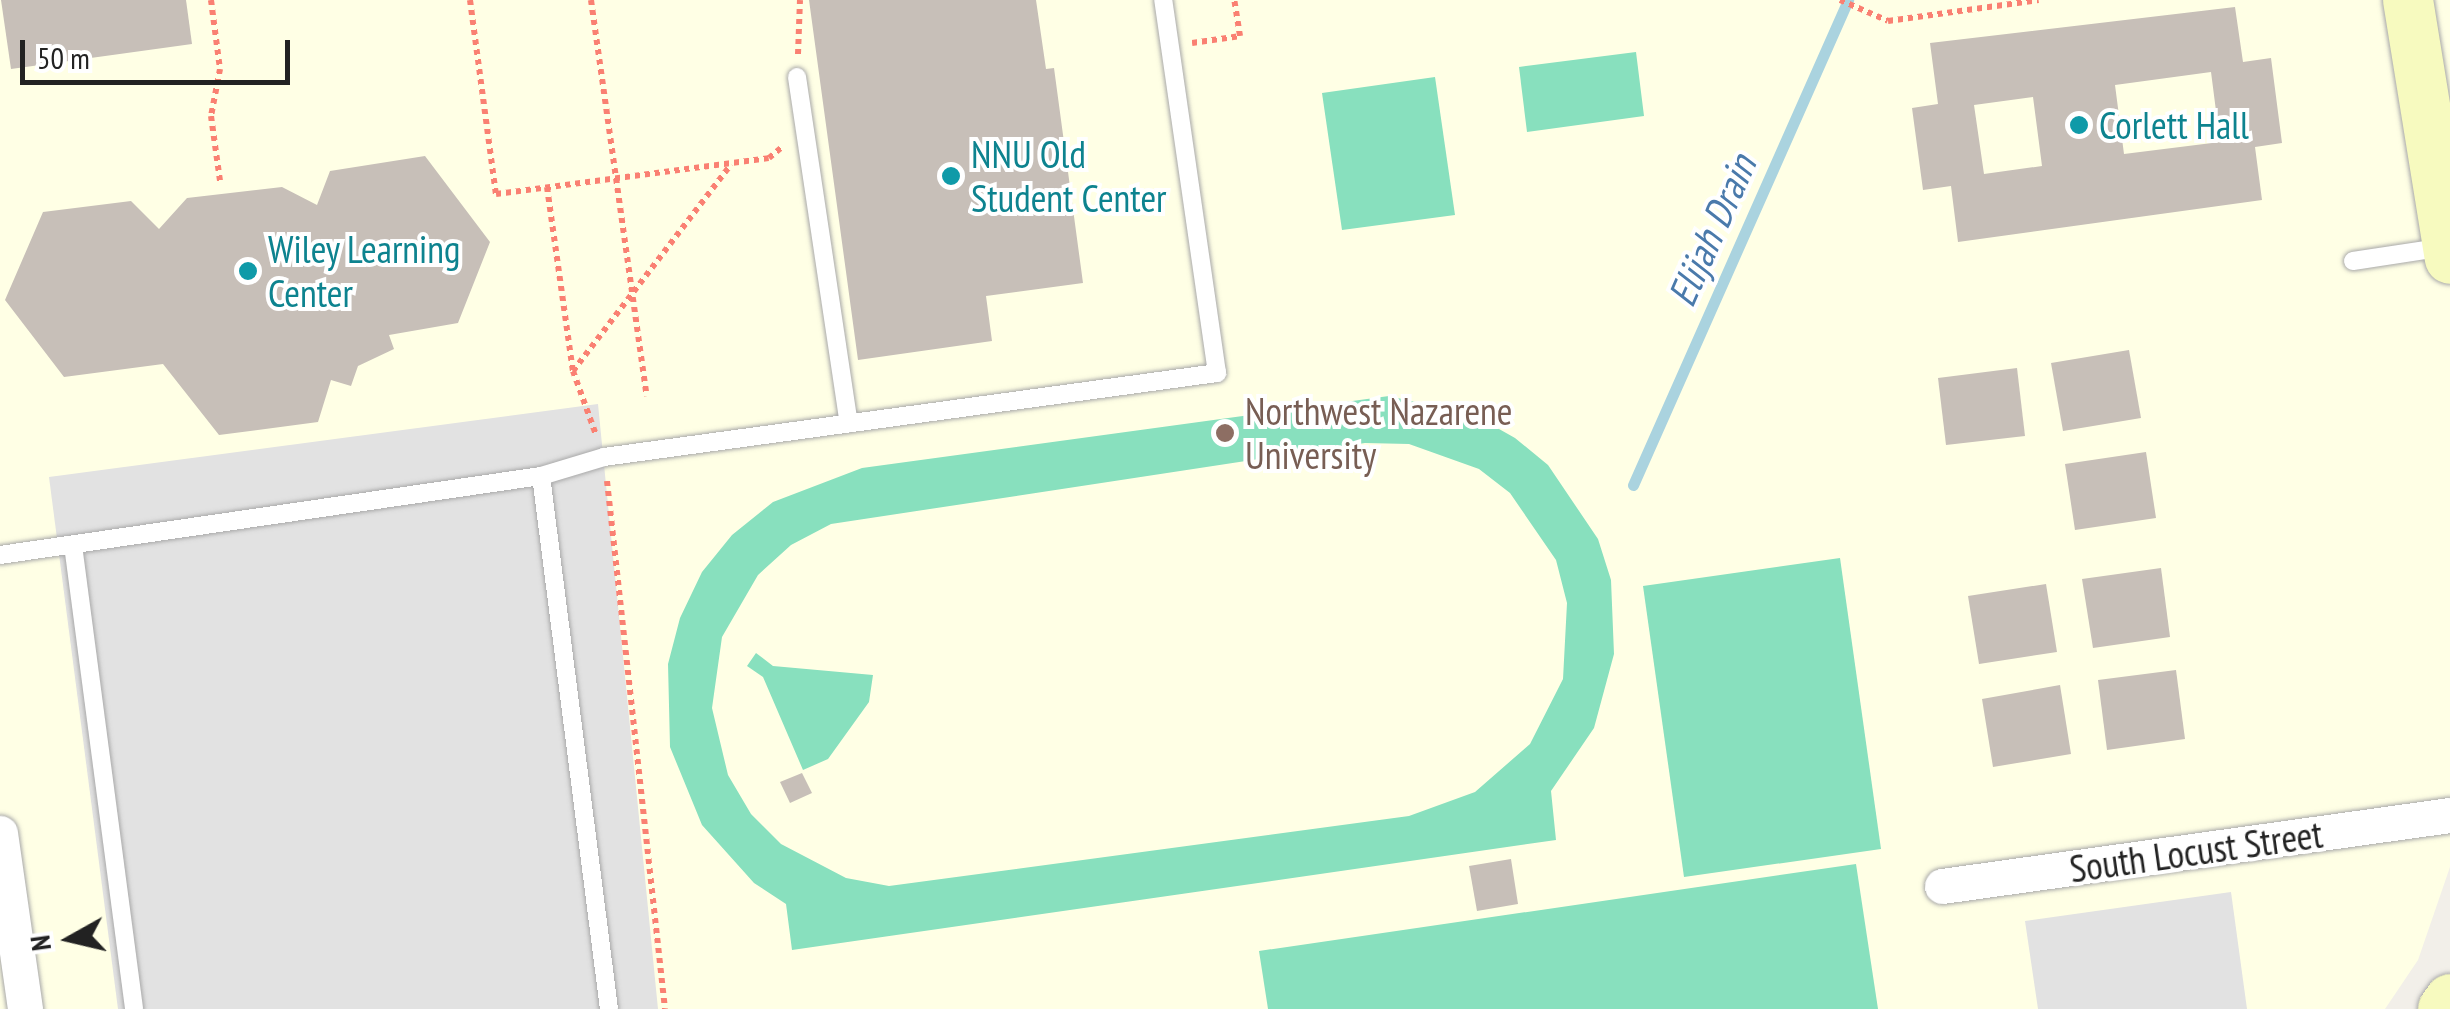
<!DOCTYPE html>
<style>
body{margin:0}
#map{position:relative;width:2450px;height:1009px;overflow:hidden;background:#f2efe9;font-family:"PT Sans Narrow",sans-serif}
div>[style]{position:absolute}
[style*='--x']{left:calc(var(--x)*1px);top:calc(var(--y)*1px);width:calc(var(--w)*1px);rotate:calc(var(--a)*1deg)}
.education>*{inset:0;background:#ffffe5}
.pitch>*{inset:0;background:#88e0be}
.parking>*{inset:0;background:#e2e2e2}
.stream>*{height:11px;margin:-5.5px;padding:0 5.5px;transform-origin:5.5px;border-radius:5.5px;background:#aad3df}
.building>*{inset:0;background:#c7bfb8}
.path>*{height:6px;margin-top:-3px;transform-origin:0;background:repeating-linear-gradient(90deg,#fa8072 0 5px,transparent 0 10px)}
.roads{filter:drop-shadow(0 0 2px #a9a9a9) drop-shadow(0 0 2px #a9a9a9)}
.lane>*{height:18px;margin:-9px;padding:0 9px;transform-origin:9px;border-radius:9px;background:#fff}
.street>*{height:35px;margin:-17.5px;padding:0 17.5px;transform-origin:17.5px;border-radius:17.5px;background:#fff}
.secondary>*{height:50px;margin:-25px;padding:0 25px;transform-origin:25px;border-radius:25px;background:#f7fabf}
.dots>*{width:28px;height:28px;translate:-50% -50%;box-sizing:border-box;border:5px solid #fff;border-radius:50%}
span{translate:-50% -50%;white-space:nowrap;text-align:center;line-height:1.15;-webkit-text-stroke:8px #fff;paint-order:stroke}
.culture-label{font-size:38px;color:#0d838f}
.left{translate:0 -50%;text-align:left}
.education-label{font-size:38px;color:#785e54}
.street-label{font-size:38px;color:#222}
.water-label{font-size:40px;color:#4a7aab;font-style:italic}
.north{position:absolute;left:20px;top:889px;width:100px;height:100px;-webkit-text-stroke:8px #fff;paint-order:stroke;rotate:262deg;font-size:28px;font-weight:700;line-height:40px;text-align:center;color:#222}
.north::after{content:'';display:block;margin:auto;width:35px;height:45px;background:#222;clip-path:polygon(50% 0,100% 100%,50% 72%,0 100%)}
.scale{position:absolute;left:20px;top:40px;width:270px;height:45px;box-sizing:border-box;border:5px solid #222;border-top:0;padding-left:12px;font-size:30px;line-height:35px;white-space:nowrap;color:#222;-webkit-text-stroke:8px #fff;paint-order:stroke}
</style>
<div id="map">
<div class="education">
<div style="clip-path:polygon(0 0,2450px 0,2450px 867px,2418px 960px,2385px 1009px,0 1009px)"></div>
</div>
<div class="pitch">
<div style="clip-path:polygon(1636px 52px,1644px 116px,1527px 132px,1519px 67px)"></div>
<div style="clip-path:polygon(1435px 77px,1455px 215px,1342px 230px,1322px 93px)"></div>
<div style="clip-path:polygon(evenodd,1389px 396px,1476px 416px,1515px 438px,1548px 465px,1598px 539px,1611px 580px,1614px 654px,1594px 728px,1551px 791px,1556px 840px,792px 950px,786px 904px,754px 883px,702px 825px,670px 747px,668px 664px,680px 618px,702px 572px,732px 535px,773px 502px,862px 468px,1389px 396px,1365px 443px,1409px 444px,1479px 469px,1510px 493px,1556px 560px,1567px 603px,1563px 679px,1530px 744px,1475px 792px,1409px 816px,889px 886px,846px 878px,781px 844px,751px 814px,728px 775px,712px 708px,722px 637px,758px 575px,791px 545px,831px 524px,1365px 443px)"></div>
<div style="clip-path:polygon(1840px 558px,1881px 849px,1684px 877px,1643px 586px)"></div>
<div style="clip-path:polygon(756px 653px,773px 666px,873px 675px,869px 702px,828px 759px,803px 770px,763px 677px,747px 666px)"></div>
<div style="clip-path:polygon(1856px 864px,1878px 1009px,1268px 1009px,1259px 951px)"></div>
</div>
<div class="parking">
<div style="clip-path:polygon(598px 404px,658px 1009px,118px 1009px,49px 477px)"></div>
<div style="clip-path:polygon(2231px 892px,2247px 1009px,2038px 1009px,2025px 921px)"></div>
</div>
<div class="stream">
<div style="--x:1633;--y:485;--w:531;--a:-66.09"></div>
</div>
<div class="building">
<div style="clip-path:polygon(1px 0,186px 0,192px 44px,11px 69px)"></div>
<div style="clip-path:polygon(809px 0,1036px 0,1046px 69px,1054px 68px,1083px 283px,986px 296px,992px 341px,858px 360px)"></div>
<div style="clip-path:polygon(evenodd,2235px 7px,2243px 62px,2271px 58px,2282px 143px,2255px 147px,2262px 200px,1958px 242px,1951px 186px,1923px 190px,1912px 108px,1938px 104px,1930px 43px,2235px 7px,2211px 72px,2220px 142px,2124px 154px,2115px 85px,2211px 72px,2235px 7px,2033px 97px,2042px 166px,1984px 174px,1974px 105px,2033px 97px)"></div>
<div style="clip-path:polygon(425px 156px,490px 242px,458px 323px,389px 335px,394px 349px,358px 366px,351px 386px,331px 380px,318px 422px,219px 435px,163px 364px,64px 377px,5px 300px,43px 212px,131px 201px,159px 229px,187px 198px,282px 187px,317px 205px,330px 171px)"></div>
<div style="clip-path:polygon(2129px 350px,2141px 418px,2063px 431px,2051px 363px)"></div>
<div style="clip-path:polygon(2017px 368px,2025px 436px,1946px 445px,1938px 378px)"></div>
<div style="clip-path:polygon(2146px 452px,2156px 518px,2075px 530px,2065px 464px)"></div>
<div style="clip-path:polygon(2161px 568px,2170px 637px,2093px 648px,2082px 579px)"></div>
<div style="clip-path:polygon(2046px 584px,2057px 652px,1979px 664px,1968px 596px)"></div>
<div style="clip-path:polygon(2176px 670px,2185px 739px,2107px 750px,2098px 680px)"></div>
<div style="clip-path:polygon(2060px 685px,2071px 754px,1993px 767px,1982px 699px)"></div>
<div style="clip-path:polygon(802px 773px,812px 793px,790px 803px,780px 782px)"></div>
<div style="clip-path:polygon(1511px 859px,1518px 904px,1477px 911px,1469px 866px)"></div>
</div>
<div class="path">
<div style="--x:211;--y:0;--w:70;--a:82.6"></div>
<div style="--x:220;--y:69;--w:48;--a:100.8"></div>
<div style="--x:211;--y:116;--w:66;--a:82.1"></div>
<div style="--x:470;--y:0;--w:196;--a:82.4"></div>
<div style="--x:496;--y:194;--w:275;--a:-7.5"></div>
<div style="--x:769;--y:158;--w:17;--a:-40"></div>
<div style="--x:591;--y:0;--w:400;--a:82"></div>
<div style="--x:1840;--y:0;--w:52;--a:23.6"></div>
<div style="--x:1888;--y:21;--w:152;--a:-7.9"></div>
<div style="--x:1192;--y:43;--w:49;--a:-8.3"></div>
<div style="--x:1240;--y:36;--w:36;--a:-99"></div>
<div style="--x:798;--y:54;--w:54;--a:-87.9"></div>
<div style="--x:547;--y:187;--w:186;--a:82"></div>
<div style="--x:573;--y:371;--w:68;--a:70.2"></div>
<div style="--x:573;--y:371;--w:260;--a:-52.6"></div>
<div style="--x:607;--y:481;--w:531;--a:83.73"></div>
</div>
<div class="roads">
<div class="lane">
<div style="--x:797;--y:77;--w:350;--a:81.5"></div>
<div style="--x:2353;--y:261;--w:94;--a:-8.6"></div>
<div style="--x:541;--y:476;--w:537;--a:82.73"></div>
<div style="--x:73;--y:545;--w:468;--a:82.5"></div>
<div style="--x:0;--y:555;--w:547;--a:-8.31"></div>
<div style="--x:541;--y:476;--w:66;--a:-16.8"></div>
<div style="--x:604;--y:457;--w:619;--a:-7.8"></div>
<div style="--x:1217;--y:373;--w:377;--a:-98.2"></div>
</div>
<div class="street">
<div style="--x:0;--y:833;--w:178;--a:81.9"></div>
<div style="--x:1942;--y:886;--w:513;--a:-7.96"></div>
</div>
<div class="secondary">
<div style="--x:2408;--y:0;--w:262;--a:80.8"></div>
<div style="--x:2443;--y:1009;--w:12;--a:-55"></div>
</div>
</div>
<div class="dots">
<div style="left:2079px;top:125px;background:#0f9aa8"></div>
<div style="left:951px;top:176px;background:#0f9aa8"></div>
<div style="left:248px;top:271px;background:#0f9aa8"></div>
<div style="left:1225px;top:433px;background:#8d6e63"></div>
</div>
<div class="culture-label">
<span class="left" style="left:2099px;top:125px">Corlett Hall</span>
<span class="left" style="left:971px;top:176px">NNU Old<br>Student Center</span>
<span class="left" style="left:268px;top:271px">Wiley Learning<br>Center</span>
</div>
<div class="education-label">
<span class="left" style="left:1245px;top:433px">Northwest Nazarene<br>University</span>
</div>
<div class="street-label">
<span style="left:2196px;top:851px;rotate:-8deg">South Locust Street</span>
</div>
<div class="water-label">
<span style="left:1711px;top:230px;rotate:-66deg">Elijah Drain</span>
</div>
<div class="north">N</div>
<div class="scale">50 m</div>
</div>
